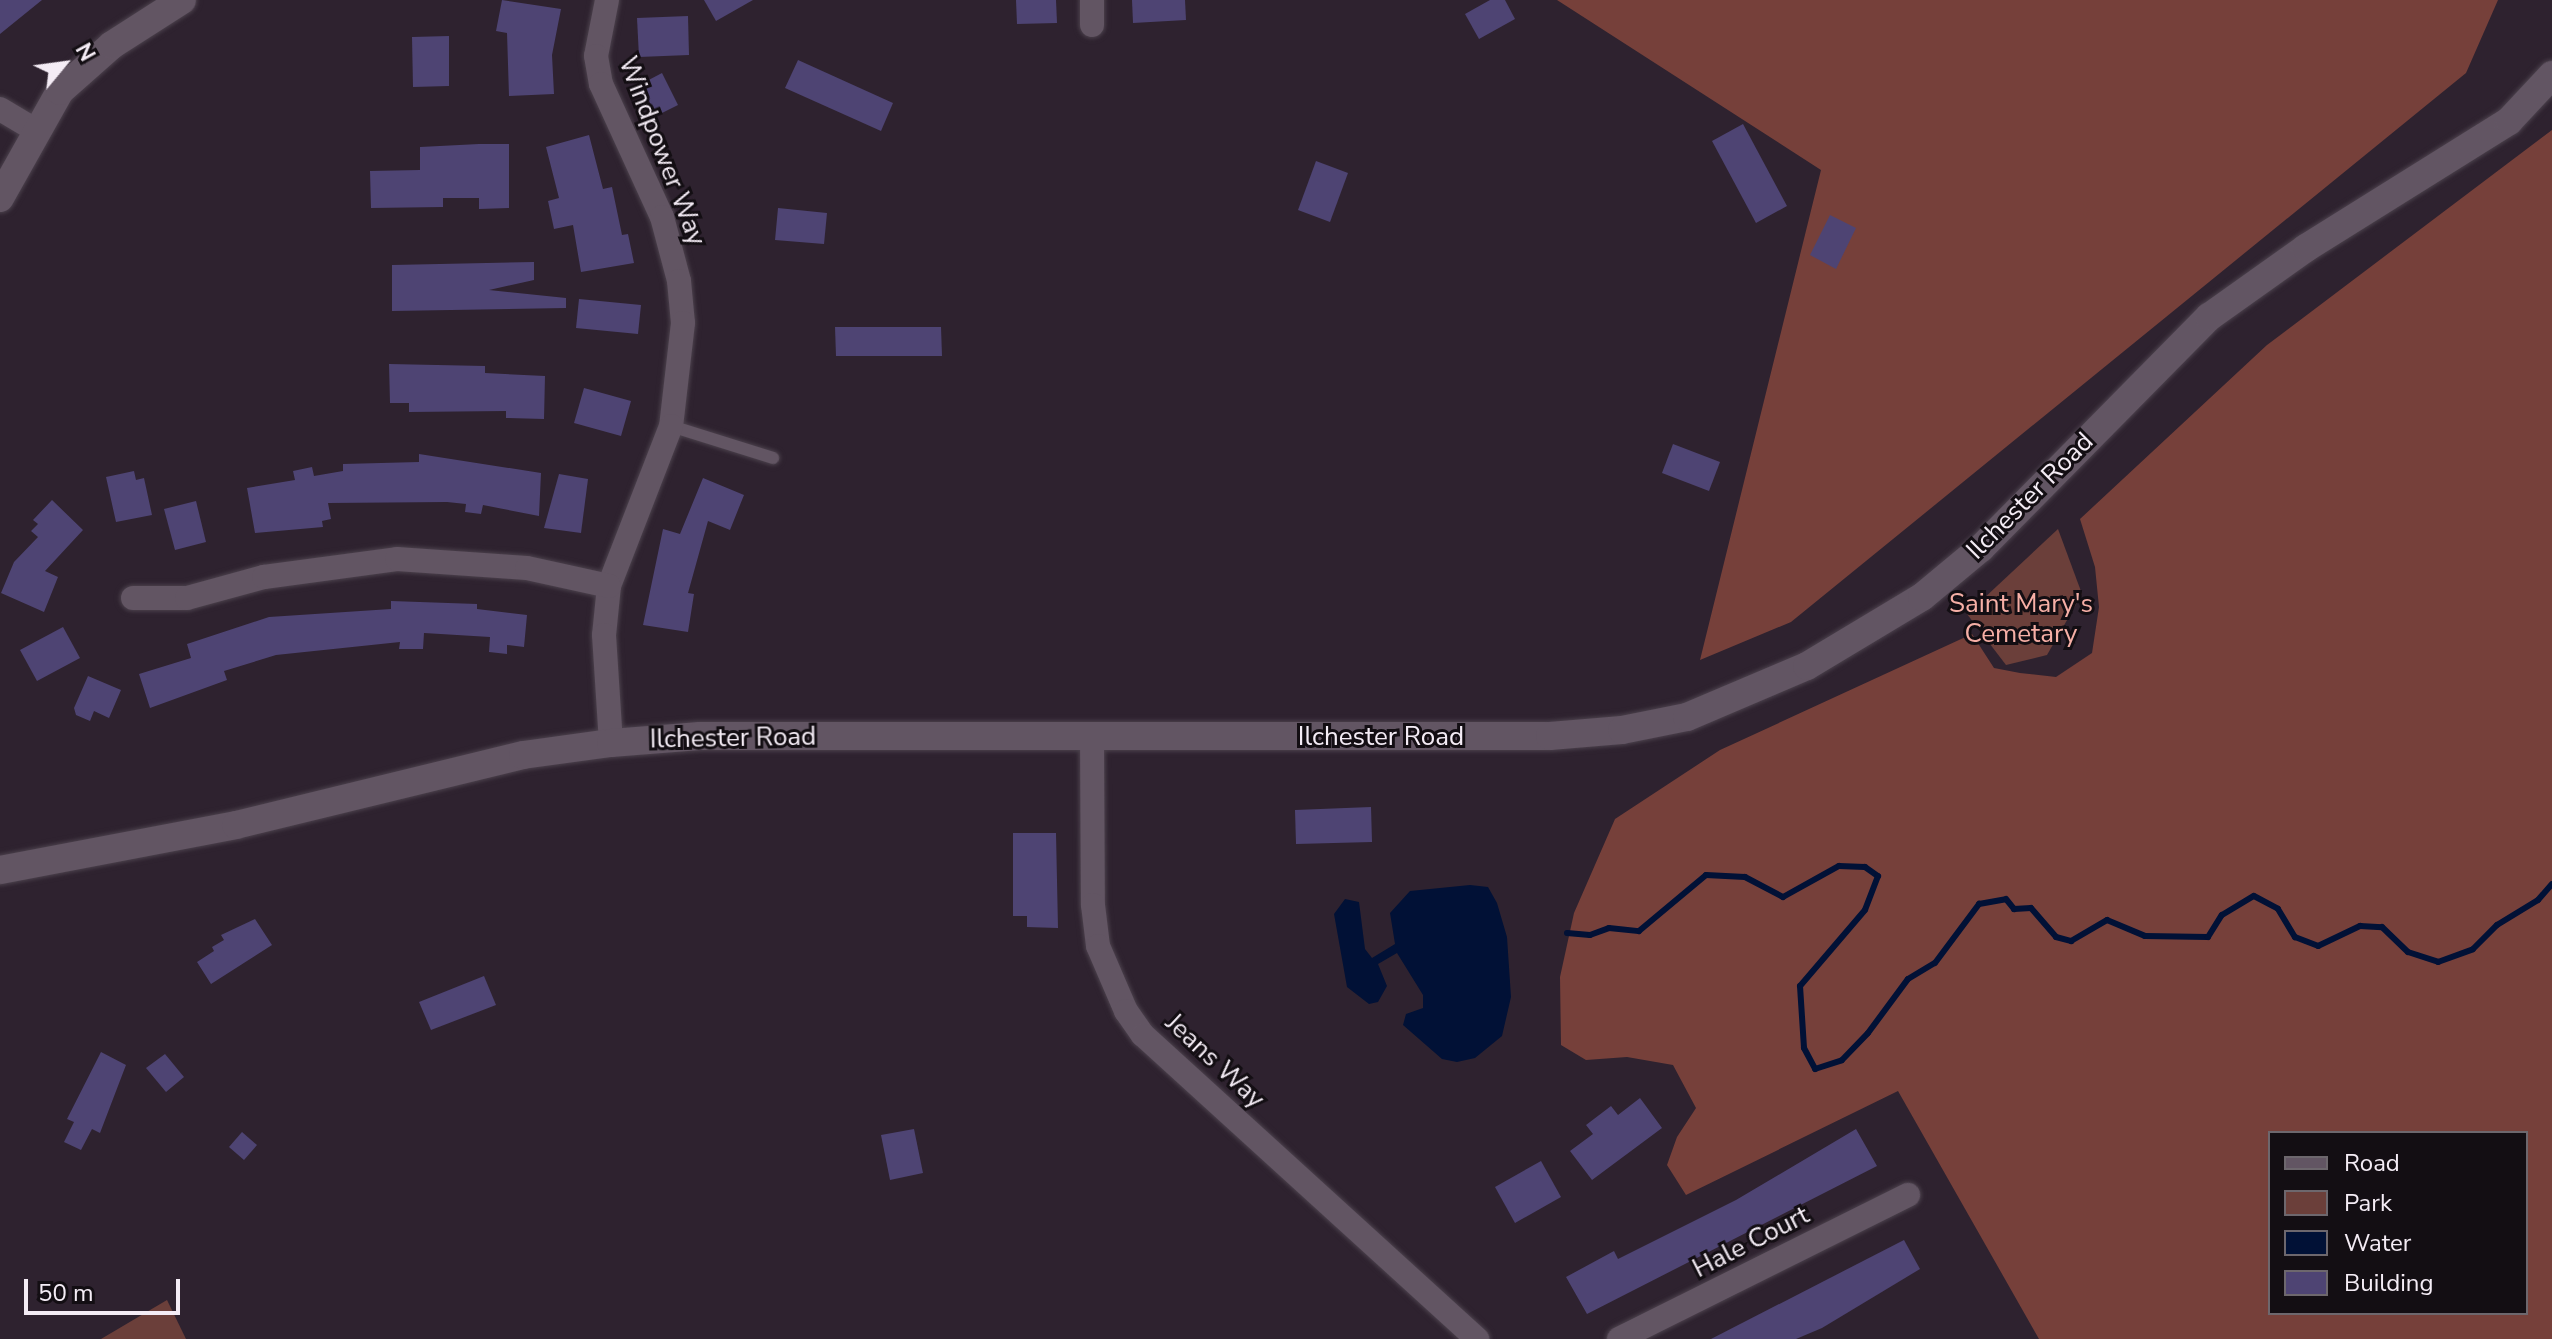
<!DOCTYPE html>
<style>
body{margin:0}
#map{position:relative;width:2552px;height:1339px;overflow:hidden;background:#2e222f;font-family:"Nunito Sans",sans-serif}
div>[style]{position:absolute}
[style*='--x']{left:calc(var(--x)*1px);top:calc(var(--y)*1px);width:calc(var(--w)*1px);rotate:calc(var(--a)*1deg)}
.green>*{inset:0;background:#6b3f3a}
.forest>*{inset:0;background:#76403a}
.water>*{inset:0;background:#011136}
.stream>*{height:6px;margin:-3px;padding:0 3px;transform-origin:3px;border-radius:3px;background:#011136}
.building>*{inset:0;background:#4e4473}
.roads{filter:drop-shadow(0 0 2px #4b414c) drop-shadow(0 0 2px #4b414c)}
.service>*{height:12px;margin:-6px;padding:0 6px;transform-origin:6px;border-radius:6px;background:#625563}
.minor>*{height:24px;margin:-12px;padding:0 12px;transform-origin:12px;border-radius:12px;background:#625563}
.tertiary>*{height:28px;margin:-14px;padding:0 14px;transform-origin:14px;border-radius:14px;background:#625563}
span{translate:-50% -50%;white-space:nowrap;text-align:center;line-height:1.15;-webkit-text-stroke:6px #130e13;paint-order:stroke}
.street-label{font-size:26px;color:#f4ecf5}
.park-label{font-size:26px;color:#f6afa6}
.legend{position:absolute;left:2268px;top:1131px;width:260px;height:184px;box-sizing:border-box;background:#130e13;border:2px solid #6d676d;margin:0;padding:10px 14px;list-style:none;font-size:24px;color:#f4ecf5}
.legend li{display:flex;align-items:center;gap:16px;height:40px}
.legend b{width:40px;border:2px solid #6d676d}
.north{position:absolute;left:24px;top:24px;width:80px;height:80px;-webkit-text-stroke:6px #130e13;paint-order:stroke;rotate:61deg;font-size:22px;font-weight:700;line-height:32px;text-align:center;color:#f4ecf5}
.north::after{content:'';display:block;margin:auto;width:28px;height:36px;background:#f4ecf5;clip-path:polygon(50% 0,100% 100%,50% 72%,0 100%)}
.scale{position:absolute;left:24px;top:1279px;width:156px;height:36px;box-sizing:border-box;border:4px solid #f4ecf5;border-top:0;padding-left:10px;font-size:24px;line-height:28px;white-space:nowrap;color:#f4ecf5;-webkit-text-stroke:6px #130e13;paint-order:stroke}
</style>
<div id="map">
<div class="green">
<div style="clip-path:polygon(2058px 529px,2082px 594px,2047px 655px,2006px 665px,1967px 614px)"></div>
<div style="clip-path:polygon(167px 1300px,186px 1339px,101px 1339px)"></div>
</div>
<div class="forest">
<div style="clip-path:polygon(1557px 0,2498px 0,2466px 73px,1791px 622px,1700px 660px,1821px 170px)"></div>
<div style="clip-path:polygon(evenodd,2552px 130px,2552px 1339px,2039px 1339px,1898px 1091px,1686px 1195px,1667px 1165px,1677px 1137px,1696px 1108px,1673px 1065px,1627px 1057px,1586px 1060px,1561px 1045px,1560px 977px,1574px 913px,1615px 819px,1720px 750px,1972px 634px,1994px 668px,2020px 673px,2056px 677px,2092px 653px,2099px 607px,2095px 567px,2080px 519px,2267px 345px,2552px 130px,2270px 1133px,2526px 1133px,2526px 1313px,2270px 1313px,2270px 1133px)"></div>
</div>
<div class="water">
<div style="clip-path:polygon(1470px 885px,1488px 887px,1497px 903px,1507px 937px,1511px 997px,1502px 1036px,1475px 1058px,1457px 1062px,1442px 1059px,1403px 1025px,1406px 1014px,1423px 1008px,1423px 995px,1397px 953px,1378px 964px,1387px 986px,1378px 1002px,1369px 1004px,1347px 987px,1334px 914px,1345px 899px,1359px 902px,1365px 949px,1372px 958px,1395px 944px,1390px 913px,1410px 891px)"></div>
</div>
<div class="stream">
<div style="--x:1567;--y:933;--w:23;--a:5"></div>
<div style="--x:1590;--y:935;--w:20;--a:-20"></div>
<div style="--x:1609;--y:928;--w:30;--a:6"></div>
<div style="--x:1639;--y:931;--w:87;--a:-39.9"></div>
<div style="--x:1706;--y:875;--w:39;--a:3"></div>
<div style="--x:1745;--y:877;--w:43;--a:27.8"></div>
<div style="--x:1783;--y:897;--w:64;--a:-29"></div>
<div style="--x:1839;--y:866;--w:26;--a:2"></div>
<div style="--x:1865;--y:867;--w:16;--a:35"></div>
<div style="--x:1878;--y:876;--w:36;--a:111"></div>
<div style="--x:1865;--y:910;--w:100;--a:130.5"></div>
<div style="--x:1800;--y:986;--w:62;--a:86.3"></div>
<div style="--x:1804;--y:1048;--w:24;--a:62"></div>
<div style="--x:1815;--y:1069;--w:28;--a:-18"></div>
<div style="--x:1842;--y:1060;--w:37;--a:-46"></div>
<div style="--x:1868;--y:1033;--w:67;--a:-53.5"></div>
<div style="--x:1908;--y:979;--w:31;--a:-31"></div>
<div style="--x:1935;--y:963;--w:74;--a:-53.3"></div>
<div style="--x:1979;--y:904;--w:27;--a:-10"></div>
<div style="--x:2006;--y:899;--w:13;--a:51"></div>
<div style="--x:2014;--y:909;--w:17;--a:-3"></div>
<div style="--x:2031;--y:908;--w:38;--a:49"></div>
<div style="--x:2056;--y:937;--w:16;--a:15"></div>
<div style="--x:2071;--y:941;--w:42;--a:-30.3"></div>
<div style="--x:2107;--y:920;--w:41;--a:22.8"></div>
<div style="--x:2145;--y:936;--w:63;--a:0.9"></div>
<div style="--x:2208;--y:937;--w:26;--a:-58"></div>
<div style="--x:2222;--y:915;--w:37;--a:-31"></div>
<div style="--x:2254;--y:896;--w:27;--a:28"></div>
<div style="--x:2278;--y:909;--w:33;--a:59"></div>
<div style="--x:2295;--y:937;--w:25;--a:21"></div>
<div style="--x:2318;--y:946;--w:47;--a:-25.5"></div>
<div style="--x:2360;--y:926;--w:22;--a:3"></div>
<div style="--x:2382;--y:927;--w:36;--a:44"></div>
<div style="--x:2408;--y:952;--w:32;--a:18"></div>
<div style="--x:2438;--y:962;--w:37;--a:-20"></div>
<div style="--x:2473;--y:949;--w:34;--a:-45"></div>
<div style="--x:2497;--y:925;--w:48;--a:-31.4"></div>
<div style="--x:2538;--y:900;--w:21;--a:-49"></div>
</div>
<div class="building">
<div style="clip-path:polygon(0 0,42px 0,0 34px)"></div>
<div style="clip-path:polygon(502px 0,561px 9px,552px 55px,554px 94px,509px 96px,507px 33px,496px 31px)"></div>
<div style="clip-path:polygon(704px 0,753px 0,716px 21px)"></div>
<div style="clip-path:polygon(1016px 0,1056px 0,1057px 23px,1017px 24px)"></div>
<div style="clip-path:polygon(1132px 0,1185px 0,1186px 20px,1133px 23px)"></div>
<div style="clip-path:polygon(1490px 0,1505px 0,1515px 19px,1479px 39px,1465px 14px)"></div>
<div style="clip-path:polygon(688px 16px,689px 55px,639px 57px,637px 18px)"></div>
<div style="clip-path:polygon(449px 36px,449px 86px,413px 87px,412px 37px)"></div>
<div style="clip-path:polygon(798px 60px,893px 103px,881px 131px,785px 88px)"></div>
<div style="clip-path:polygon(662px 73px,678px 105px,656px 116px,641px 84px)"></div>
<div style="clip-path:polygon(1743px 124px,1787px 206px,1756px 223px,1712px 141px)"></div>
<div style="clip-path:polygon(589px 135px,603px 189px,612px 187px,622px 235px,628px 234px,634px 263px,581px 272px,573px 225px,554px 229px,548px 201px,559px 198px,546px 147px)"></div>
<div style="clip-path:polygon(479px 144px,509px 144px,509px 208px,479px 209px,479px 198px,443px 198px,443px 207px,371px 208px,370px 171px,420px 170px,420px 147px)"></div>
<div style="clip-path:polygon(1316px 161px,1348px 173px,1330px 222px,1298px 210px)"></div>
<div style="clip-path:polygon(778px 208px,827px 213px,824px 244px,775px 240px)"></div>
<div style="clip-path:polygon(1830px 215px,1856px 228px,1836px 269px,1810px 255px)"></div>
<div style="clip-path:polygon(534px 262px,534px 280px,489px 290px,566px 298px,566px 308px,392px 311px,392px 265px)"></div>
<div style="clip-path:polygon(579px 299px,641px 305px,638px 334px,576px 328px)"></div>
<div style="clip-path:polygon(835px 327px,941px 327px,942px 356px,836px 356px)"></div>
<div style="clip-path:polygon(389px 364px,485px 366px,485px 373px,545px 376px,544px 419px,506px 418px,506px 411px,409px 412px,409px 403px,390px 403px)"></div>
<div style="clip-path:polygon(584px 388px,631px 401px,621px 436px,574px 423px)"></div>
<div style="clip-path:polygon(1673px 444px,1720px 462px,1709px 491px,1662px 473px)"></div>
<div style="clip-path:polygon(419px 454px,541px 473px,539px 516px,483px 505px,481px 514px,465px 512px,466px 504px,447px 502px,328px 503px,331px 519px,322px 521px,323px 527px,255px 533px,247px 488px,295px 480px,293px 471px,312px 467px,314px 476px,343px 471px,343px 464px,419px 462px)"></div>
<div style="clip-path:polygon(134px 471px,136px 480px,144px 478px,152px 515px,116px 522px,106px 477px)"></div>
<div style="clip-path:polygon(559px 474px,588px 479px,581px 533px,544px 528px)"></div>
<div style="clip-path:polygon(703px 478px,744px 495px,730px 530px,708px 521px,688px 593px,694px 594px,688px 632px,643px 625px,663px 529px,680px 534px)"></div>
<div style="clip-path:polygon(52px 500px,83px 530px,45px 571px,58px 577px,44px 612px,1px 593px,14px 562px,38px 537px,31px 531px,38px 524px,33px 520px)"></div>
<div style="clip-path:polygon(196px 501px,206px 542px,175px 550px,164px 509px)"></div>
<div style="clip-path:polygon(391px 601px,477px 604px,477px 609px,527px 615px,524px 647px,507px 645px,507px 654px,489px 652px,490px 637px,424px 633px,423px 649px,399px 649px,400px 642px,276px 655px,224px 671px,227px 680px,150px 708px,139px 674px,191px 658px,187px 644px,269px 617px,391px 609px)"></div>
<div style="clip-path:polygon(63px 627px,80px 658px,37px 681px,20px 650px)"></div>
<div style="clip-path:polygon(88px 676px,121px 690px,109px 718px,94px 711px,90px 721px,76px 715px,74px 708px)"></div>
<div style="clip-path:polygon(1371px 807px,1372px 842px,1296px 844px,1295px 810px)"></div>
<div style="clip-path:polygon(1013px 833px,1056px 833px,1058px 928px,1027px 927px,1027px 916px,1013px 916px)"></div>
<div style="clip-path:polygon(255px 919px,272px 945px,211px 984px,197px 962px,214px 951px,212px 947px,224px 940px,221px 935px)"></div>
<div style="clip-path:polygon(484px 976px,496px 1005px,431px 1030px,419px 1002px)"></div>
<div style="clip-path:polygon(101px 1052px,126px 1065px,100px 1133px,92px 1129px,81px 1150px,64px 1142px,74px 1122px,67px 1119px)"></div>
<div style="clip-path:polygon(165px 1054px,184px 1077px,166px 1092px,146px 1068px)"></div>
<div style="clip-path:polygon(1640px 1098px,1662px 1128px,1592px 1180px,1570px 1151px,1593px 1134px,1586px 1125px,1611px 1106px,1618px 1115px)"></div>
<div style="clip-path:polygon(914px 1129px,923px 1173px,890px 1180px,881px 1135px)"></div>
<div style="clip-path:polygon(1856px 1129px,1877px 1166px,1587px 1314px,1566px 1277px,1614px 1251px,1618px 1259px,1736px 1200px)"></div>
<div style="clip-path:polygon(242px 1132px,257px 1145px,244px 1160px,229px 1147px)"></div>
<div style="clip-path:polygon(1541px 1161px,1561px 1197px,1515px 1223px,1495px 1187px)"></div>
<div style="clip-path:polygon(1904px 1240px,1920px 1269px,1822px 1328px,1796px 1339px,1711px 1339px)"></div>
</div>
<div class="roads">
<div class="service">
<div style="--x:671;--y:426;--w:107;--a:17.4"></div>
</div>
<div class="minor">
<div style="--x:607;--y:0;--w:57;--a:101.1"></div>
<div style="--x:596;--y:56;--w:28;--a:80"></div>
<div style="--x:601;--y:84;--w:146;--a:65.4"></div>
<div style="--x:662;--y:217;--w:66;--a:75.1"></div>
<div style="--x:679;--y:281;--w:42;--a:84.6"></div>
<div style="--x:683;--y:323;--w:104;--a:96.6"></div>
<div style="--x:671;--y:426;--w:172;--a:111.2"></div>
<div style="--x:609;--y:586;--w:49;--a:95.8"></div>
<div style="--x:604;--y:635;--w:108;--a:86.3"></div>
<div style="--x:1092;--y:25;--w:25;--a:-90"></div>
<div style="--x:0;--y:109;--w:43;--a:30.7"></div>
<div style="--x:133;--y:598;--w:54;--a:0"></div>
<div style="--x:187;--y:598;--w:80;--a:-15.3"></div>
<div style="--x:264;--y:577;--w:134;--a:-7.7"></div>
<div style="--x:397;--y:559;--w:130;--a:4"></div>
<div style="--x:527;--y:568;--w:84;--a:12.4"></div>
<div style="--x:1092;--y:736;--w:169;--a:89.7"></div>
<div style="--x:1093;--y:905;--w:41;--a:83"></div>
<div style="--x:1098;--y:946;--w:71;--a:66.7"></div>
<div style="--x:1126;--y:1011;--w:29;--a:55"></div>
<div style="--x:1143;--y:1035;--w:452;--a:42.3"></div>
<div style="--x:1619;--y:1339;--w:323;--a:-26.5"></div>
</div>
<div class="tertiary">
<div style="--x:0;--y:198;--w:123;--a:-60.7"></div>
<div style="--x:60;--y:91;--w:69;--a:-41.5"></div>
<div style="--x:112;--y:45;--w:83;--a:-32.7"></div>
<div style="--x:0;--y:870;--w:240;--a:-10.8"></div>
<div style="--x:236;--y:825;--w:295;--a:-13.7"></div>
<div style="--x:523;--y:755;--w:89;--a:-7.8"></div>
<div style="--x:611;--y:743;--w:89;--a:-4.5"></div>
<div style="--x:700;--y:736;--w:850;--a:0"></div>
<div style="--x:1550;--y:736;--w:72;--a:-4.8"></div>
<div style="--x:1622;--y:730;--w:66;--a:-11.3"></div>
<div style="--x:1687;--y:717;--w:130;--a:-23"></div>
<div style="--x:1807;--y:666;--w:134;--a:-31"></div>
<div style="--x:1922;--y:597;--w:77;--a:-39.7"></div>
<div style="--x:1981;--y:548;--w:325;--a:-45.4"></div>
<div style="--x:2209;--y:317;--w:119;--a:-35.4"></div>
<div style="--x:2306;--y:248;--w:239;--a:-32"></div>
<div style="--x:2509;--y:121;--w:63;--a:-46.9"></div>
</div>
</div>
<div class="street-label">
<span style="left:662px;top:151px;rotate:69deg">Windpower Way</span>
<span style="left:2030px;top:496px;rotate:-45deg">Ilchester Road</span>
<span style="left:1381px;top:737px">Ilchester Road</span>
<span style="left:733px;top:738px;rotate:-1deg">Ilchester Road</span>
<span style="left:1215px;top:1061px;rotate:43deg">Jeans Way</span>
<span style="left:1751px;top:1242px;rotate:-27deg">Hale Court</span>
</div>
<div class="park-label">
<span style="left:2021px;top:619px">Saint Mary's<br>Cemetary</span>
</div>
<ul class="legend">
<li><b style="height:10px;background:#625563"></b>Road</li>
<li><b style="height:22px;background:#6b3f3a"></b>Park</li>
<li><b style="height:22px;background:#011136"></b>Water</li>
<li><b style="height:22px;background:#4e4473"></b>Building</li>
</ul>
<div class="north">N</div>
<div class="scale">50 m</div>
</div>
